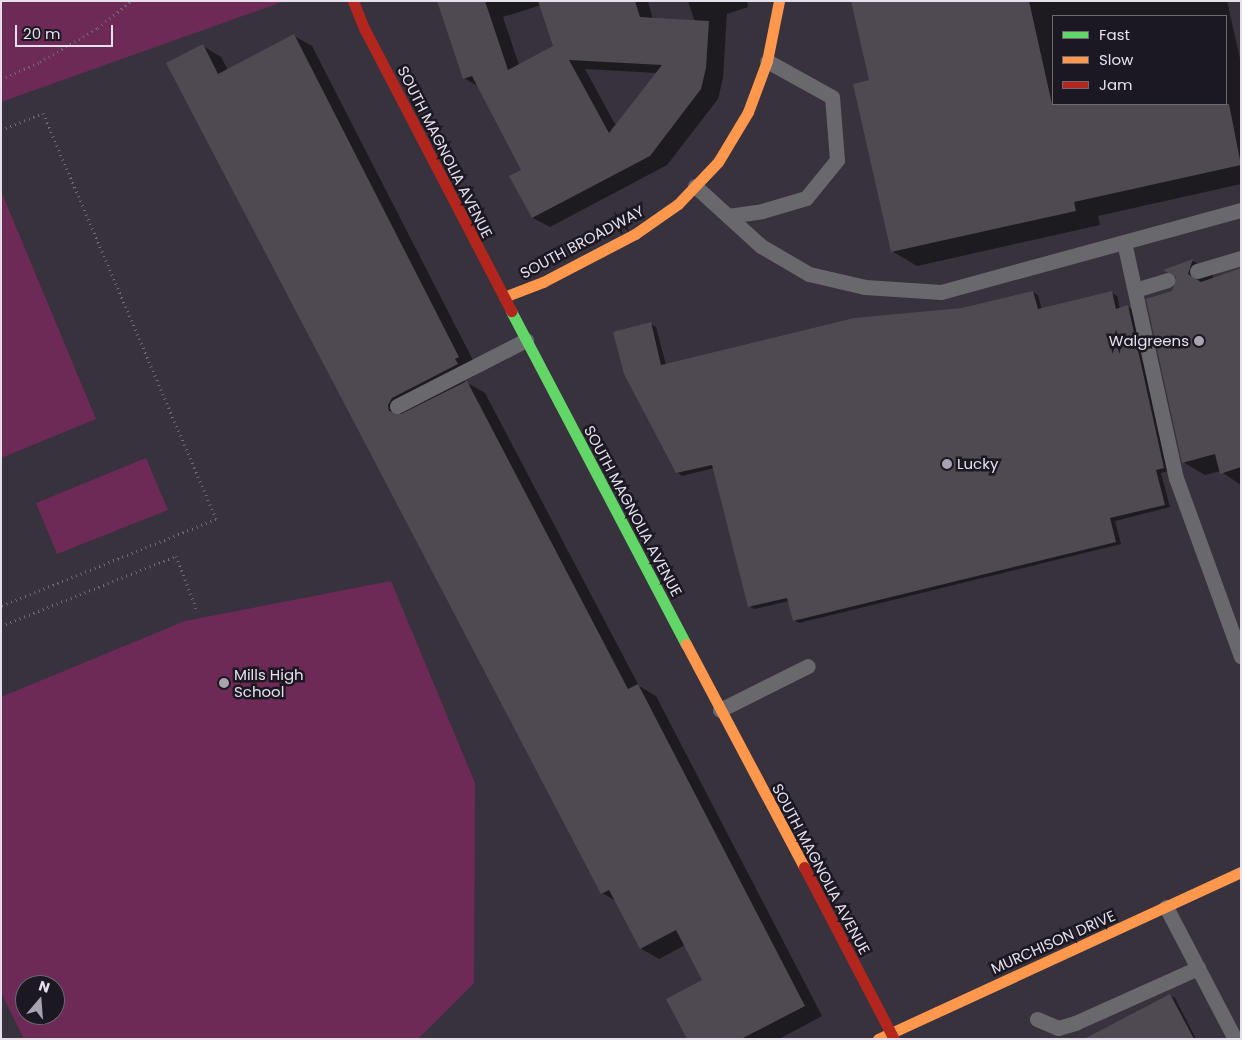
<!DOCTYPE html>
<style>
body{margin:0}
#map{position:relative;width:1242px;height:1040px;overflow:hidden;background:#37323d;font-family:Poppins,sans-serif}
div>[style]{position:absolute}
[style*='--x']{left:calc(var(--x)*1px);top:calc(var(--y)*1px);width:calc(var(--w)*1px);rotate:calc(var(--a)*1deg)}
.green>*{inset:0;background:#6d2a56}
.shadow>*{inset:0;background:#0007}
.building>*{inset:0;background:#4f4952}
.path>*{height:3px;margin-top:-1.5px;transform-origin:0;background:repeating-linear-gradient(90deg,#6d6c72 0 1px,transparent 0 5px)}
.lane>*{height:15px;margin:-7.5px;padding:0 7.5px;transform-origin:7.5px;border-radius:7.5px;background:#69686d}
.fast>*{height:11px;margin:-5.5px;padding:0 5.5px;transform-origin:5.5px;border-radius:5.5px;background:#63d668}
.slow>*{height:11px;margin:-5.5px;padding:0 5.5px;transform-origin:5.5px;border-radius:5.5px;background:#ff974d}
.jam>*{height:11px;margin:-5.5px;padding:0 5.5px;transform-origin:5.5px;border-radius:5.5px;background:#b3261e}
.dots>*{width:14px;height:14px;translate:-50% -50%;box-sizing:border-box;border:2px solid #1c1821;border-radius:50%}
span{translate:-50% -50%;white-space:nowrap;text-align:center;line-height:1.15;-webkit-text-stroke:5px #1c1821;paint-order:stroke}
.street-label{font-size:15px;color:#e6e0ed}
.poi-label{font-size:15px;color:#e6e0ed}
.right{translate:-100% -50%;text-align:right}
.left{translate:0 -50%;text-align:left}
.frame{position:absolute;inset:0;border:2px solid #e6e0ed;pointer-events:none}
.legend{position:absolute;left:1052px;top:15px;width:175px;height:90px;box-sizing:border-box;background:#1c1821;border:1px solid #6d6873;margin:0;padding:6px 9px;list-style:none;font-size:15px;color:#e6e0ed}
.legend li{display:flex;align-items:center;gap:10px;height:25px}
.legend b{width:25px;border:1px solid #6d6873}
.north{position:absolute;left:15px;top:975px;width:50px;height:50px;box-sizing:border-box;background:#1c1821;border:1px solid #6d6873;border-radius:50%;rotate:18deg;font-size:14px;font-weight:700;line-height:20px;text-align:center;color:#e6e0ed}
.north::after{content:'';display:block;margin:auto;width:18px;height:22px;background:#a9a3af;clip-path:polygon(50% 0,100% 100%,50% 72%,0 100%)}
.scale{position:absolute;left:15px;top:25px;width:98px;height:22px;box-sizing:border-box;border:2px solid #e6e0ed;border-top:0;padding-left:6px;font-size:15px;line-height:18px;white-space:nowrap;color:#e6e0ed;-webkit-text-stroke:4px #1c1821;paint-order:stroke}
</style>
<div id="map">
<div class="green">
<div style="clip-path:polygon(1px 1px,285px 1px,1px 102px)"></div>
<div style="clip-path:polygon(1px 191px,96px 419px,1px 458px)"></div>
<div style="clip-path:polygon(146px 458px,168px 510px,57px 554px,36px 503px)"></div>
<div style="clip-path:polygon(evenodd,391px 581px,475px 783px,474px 983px,418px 1039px,24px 1039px,1px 992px,1px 697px,185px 621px,391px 581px,25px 985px,55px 985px,55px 1015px,25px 1015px,25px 985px)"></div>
</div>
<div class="shadow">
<div style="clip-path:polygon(evenodd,439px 1px,648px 1px,653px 20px,695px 22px,688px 1px,747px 1px,748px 7px,727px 14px,723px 78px,718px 99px,667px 165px,550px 227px,533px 218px,511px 177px,523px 170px,479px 87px,464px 78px,439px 1px,541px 5px,554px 47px,519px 65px,503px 17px,541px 5px,439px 1px,585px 69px,657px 73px,616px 126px,585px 69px)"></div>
<div style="clip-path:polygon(evenodd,852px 1px,1227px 1px,1241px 63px,1241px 184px,1098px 216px,1100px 225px,917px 266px,892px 251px,870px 81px,852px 1px,1053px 16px,1226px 16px,1226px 104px,1053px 104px,1053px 16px)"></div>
<div style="clip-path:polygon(294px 36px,312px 46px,477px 368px,473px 370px,476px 375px,464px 381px,485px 393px,639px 686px,656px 696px,822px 1016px,779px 1039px,688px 1039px,704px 981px,685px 945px,659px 959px,640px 948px,616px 901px,602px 893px,203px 46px,221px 57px,228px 70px)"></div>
<div style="clip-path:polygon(1193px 261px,1214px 273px,1212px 280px,1241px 269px,1241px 485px,1220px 471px,1205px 475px,1183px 462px,1173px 292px,1177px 277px,1166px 270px)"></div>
<div style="clip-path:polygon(1033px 292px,1038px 295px,1042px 310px,1112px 293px,1117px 296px,1120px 309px,1128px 307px,1133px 310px,1169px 471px,1161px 473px,1170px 507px,1115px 521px,1121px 544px,799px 623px,794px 620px,789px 601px,754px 609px,749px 606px,714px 468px,682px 476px,677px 472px,650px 324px,656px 327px,666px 365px,962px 310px)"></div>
<div style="clip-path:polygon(1169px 995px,1175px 998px,1196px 1039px,1087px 1039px)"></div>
</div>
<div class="building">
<div style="clip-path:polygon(evenodd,437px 1px,485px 1px,508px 70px,553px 46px,538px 1px,635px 1px,640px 17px,709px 21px,706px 68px,701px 89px,650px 156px,532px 218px,509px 176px,521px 170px,472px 76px,463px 79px,437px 1px,569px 60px,662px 65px,609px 133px,569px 60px)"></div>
<div style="clip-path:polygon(851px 1px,1029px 1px,1052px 104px,1229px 104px,1241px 165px,1074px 202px,1076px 211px,891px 252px,853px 84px,869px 80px)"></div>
<div style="clip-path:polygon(294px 34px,459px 357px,455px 359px,458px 364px,392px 398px,388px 405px,389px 411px,401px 414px,467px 381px,628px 689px,638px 684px,805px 1006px,741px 1039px,687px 1039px,666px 999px,702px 980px,676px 930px,640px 949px,609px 890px,601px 894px,166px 63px,203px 44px,218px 74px)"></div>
<div style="clip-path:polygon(1193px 259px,1188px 274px,1201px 282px,1241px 268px,1241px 467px,1220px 474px,1215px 454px,1182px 463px,1146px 299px,1172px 291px,1176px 277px,1163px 270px)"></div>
<div style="clip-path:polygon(1033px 291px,1038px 309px,1112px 291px,1116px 309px,1128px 305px,1164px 468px,1156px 470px,1165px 505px,1110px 518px,1116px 542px,793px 621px,787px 598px,748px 607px,712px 465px,676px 473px,624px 374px,613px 332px,651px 322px,661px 365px,854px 318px,962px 308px)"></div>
<div style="clip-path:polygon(1170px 994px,1194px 1039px,1084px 1039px)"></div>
</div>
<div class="path">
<div style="--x:1;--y:79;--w:43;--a:-23.6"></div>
<div style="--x:40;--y:62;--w:67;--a:-30.4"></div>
<div style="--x:98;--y:28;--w:43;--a:-39.3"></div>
<div style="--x:1;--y:130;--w:45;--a:-22"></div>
<div style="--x:43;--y:113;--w:441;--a:66.9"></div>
<div style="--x:216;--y:519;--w:232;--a:158"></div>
<div style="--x:1;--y:626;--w:188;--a:-21.8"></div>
<div style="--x:176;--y:556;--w:56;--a:69"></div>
</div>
<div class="lane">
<div style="--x:695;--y:186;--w:89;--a:42.3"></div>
<div style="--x:761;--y:246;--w:56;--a:30.3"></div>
<div style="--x:809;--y:274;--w:57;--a:13.1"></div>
<div style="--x:865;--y:287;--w:76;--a:3.8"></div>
<div style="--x:941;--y:292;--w:311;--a:-15.3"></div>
<div style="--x:728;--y:216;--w:34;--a:-8"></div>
<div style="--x:762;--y:211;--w:46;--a:-16.5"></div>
<div style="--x:806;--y:198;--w:49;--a:-50.8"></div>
<div style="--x:837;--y:160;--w:63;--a:-94.5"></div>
<div style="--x:832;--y:97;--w:74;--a:-151"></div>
<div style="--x:1124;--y:242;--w:242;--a:77.6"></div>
<div style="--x:1176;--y:478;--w:190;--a:70"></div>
<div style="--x:1197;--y:271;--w:46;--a:-16.5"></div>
<div style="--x:1135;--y:290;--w:34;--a:-17"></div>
<div style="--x:397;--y:406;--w:145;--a:-27.1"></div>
<div style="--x:720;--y:710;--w:98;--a:-26.6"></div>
<div style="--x:1166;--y:907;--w:149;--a:62.4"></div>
<div style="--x:1037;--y:1019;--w:23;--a:23"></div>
<div style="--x:1058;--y:1028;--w:18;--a:-16"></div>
<div style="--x:1075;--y:1023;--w:135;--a:-24.1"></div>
</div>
<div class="fast">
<div style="--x:511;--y:311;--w:376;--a:62.3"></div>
</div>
<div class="slow">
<div style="--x:504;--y:297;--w:42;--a:-21"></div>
<div style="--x:543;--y:282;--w:104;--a:-27.6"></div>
<div style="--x:635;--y:234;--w:52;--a:-34.9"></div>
<div style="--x:678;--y:204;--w:58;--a:-46.4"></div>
<div style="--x:718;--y:162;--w:58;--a:-59"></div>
<div style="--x:748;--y:112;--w:54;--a:-69.6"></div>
<div style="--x:767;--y:61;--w:61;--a:-78.7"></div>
<div style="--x:686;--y:644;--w:252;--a:62.1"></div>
<div style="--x:878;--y:1039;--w:400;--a:-24.7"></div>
</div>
<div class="jam">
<div style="--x:353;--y:1;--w:31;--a:68"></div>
<div style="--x:365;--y:30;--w:317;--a:62.5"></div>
<div style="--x:804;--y:867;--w:194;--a:62.4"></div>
</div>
<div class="dots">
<div style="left:1199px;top:341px;background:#a9a3af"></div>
<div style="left:947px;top:464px;background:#a9a3af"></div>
<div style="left:224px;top:683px;background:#a9a3af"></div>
</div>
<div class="street-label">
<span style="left:445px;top:152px;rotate:63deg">SOUTH MAGNOLIA AVENUE</span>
<span style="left:582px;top:242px;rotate:-28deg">SOUTH BROADWAY</span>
<span style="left:633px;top:511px;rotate:62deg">SOUTH MAGNOLIA AVENUE</span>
<span style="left:821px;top:869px;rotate:62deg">SOUTH MAGNOLIA AVENUE</span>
<span style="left:1053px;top:942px;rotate:-24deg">MURCHISON DRIVE</span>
</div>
<div class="poi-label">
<span class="right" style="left:1189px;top:341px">Walgreens</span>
<span class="left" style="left:957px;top:464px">Lucky</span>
<span class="left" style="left:234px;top:683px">Mills High<br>School</span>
</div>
<div class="frame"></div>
<ul class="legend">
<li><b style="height:6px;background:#63d668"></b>Fast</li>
<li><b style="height:6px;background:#ff974d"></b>Slow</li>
<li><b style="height:6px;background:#b3261e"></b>Jam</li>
</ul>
<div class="north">N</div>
<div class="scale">20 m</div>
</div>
